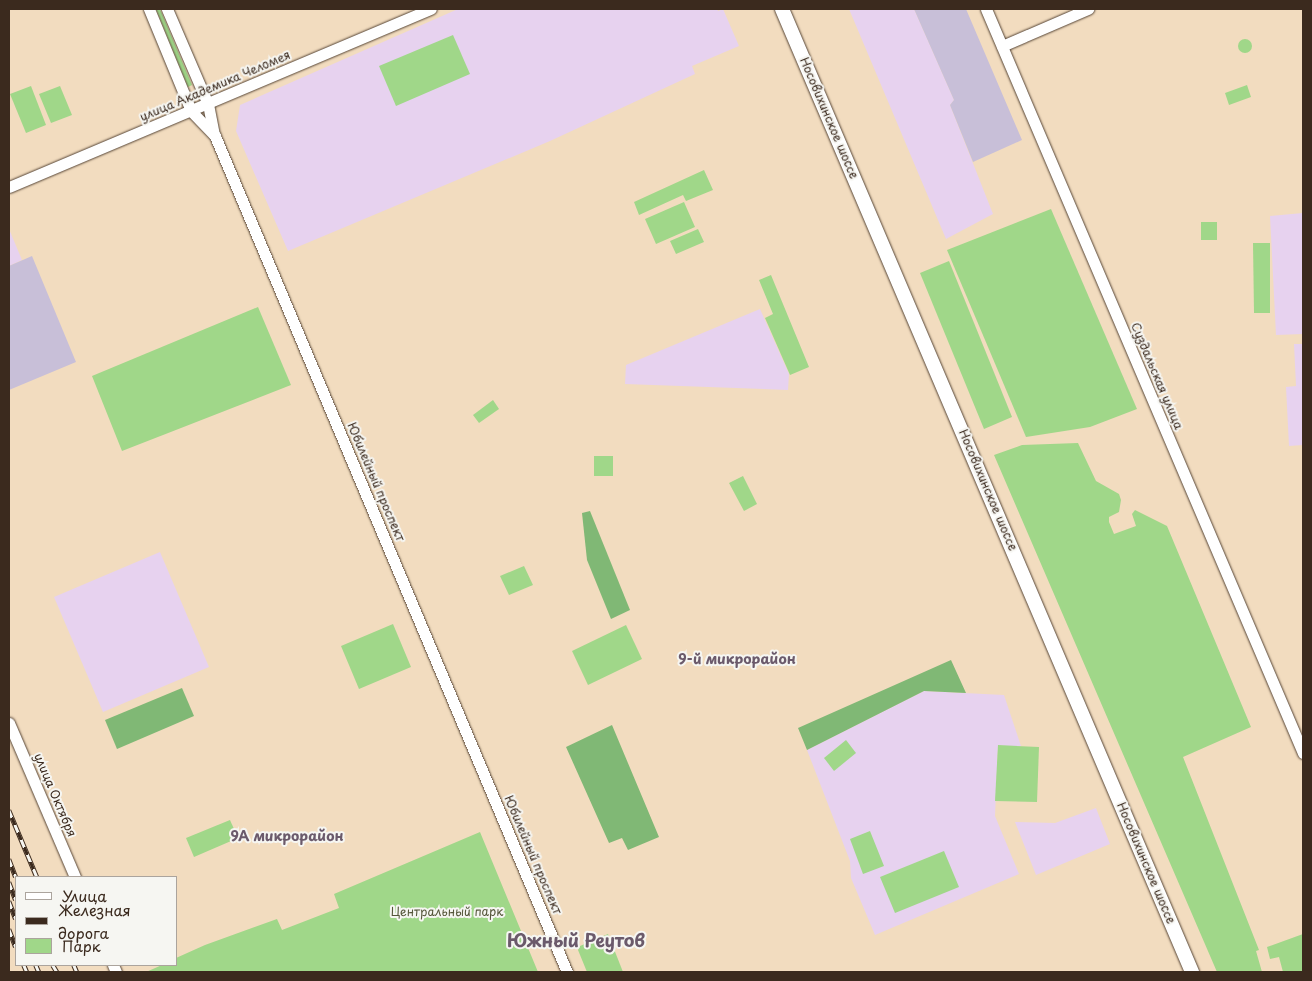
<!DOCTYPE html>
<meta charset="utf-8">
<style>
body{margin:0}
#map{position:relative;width:1312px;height:981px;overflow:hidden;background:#f2dcbf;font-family:"Playpen Sans",sans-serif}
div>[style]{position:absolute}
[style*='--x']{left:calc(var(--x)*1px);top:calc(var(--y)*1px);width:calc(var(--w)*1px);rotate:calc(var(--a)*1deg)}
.built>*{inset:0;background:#e7d2ef}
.industrial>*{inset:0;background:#c8bfd8}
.green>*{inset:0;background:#a0d789}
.round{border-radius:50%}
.forest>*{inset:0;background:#80b875}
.roads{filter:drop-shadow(0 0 1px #564536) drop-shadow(0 0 1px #564536)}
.minor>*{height:11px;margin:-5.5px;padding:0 5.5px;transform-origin:5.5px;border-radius:5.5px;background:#fff}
.major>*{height:14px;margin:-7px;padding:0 7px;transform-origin:7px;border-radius:7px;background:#fff}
.rail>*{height:4.5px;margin-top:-2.25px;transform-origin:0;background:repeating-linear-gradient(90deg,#f6f6f2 0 8px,#3b2a1e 0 16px);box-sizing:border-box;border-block:1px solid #3b2a1e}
span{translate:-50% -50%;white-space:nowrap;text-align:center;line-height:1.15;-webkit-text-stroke:4px #f6f6f2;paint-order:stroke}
.street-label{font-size:12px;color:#3b2a1e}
.park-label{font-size:12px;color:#545539}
.neighbourhood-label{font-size:14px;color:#6b5a6b;font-weight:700}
.district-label{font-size:18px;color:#6b5a6b;font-weight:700}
.frame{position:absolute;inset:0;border:10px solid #3b2a1e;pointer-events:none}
.legend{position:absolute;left:15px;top:876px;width:162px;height:90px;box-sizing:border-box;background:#f6f6f2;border:1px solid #aba49d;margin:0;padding:6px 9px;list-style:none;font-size:15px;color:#3b2a1e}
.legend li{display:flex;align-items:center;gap:10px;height:25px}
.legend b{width:25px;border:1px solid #aba49d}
</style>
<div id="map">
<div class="built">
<div style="clip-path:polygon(458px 9px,717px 9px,718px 11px,723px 9px,739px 46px,692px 66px,695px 74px,550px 141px,288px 251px,236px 131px,240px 105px)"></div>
<div style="clip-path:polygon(849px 9px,914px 9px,954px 100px,950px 105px,993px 214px,946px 239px)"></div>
<div style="clip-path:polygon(1303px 213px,1303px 334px,1276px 335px,1270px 216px)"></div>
<div style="clip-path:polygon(9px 229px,22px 260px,9px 266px)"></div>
<div style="clip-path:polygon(760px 309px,789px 374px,788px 390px,625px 384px,626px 365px)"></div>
<div style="clip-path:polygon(1294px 344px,1303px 344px,1303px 445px,1289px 446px,1286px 387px,1296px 386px)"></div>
<div style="clip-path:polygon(160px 552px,209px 667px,103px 712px,54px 597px)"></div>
<div style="clip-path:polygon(924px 691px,1004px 695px,1021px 746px,998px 746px,995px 816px,1019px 874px,875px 935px,851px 878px,850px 861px,807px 750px)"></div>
<div style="clip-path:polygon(1096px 808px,1110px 844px,1036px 875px,1015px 822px,1055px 823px)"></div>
</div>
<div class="industrial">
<div style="clip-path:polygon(914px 9px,966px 9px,1022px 140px,973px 162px,950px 105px,954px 100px)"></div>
<div style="clip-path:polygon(32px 256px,76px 362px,9px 390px,9px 266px)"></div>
</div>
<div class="green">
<div style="clip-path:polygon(156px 9px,160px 9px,192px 85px,188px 87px)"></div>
<div style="clip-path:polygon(453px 35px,470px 74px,396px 106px,379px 66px)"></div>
<div class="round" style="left:1238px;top:39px;width:14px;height:14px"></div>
<div style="clip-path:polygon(1247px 85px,1251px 97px,1229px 105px,1225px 93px)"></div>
<div style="clip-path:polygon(31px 86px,46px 125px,26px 133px,10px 94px)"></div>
<div style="clip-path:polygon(60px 86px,72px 115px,51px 123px,39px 94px)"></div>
<div style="clip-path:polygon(704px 170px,713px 190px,686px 201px,683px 195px,639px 215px,634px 202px)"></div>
<div style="clip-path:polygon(684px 202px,695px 227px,656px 244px,645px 219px)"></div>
<div style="clip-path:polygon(1051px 209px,1137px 409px,1090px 427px,1026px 437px,947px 250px)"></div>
<div style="clip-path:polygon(1201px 222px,1217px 222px,1217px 240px,1201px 240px)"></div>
<div style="clip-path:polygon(698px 229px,704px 242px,676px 254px,670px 241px)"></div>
<div style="clip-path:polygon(1253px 243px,1270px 243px,1270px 313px,1254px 313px)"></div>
<div style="clip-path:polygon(949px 261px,1012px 417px,984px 429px,920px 273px)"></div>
<div style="clip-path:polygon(771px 275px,809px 367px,790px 375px,765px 318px,773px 314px,759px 280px)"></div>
<div style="clip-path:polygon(258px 307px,291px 385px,122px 451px,92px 376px)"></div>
<div style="clip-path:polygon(493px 400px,499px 409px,479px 423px,473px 415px)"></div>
<div style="clip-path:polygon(1078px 443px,1096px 481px,1119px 494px,1121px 500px,1119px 512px,1109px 517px,1109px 522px,1114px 534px,1136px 526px,1132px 514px,1135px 510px,1167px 526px,1251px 727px,1183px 757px,1259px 950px,1256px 951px,1262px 972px,1217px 972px,994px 455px,1022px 445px)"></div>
<div style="clip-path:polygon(594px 456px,613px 456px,613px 476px,594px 476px)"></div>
<div style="clip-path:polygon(743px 476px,757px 504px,744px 511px,729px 483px)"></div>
<div style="clip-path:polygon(524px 566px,533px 585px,509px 595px,500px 576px)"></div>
<div style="clip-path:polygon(393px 624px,411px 667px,359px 689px,341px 646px)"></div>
<div style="clip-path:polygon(626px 625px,642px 659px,588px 685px,572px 651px)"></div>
<div style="clip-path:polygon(846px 740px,856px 753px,834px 771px,824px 758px)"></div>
<div style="clip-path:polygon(998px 745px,1039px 747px,1037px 802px,995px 801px)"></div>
<div style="clip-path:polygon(230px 820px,238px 838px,194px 857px,186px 838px)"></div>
<div style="clip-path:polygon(870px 831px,884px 866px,863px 874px,850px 839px)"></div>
<div style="clip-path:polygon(480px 832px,538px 972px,146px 972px,162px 965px,176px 965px,176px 958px,205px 945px,277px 919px,282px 930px,339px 908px,334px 894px)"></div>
<div style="clip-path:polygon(944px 851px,959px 887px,895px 913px,880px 877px)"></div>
<div style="clip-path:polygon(608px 934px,623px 972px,587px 972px,578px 950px,580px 946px)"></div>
<div style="clip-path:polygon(1303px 934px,1303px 972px,1283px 972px,1279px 957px,1270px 959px,1267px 947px)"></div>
</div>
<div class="forest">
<div style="clip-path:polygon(590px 511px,630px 610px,611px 619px,587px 560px,582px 513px)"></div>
<div style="clip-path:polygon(951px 660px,966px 693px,924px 691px,807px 750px,798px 728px)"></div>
<div style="clip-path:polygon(182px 688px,194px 716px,117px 749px,105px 720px)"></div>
<div style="clip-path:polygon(612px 725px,659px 837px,628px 850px,622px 838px,609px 843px,566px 747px)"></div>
</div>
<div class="roads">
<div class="minor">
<div style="--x:149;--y:9;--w:110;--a:67.6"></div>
<div style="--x:191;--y:111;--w:35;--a:46"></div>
<div style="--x:215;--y:136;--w:907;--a:67.17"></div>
<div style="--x:167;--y:9;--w:103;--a:66.7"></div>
<div style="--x:208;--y:104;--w:31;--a:79"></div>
<div style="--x:986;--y:9;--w:809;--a:66.92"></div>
<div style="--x:1002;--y:46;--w:94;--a:-23.3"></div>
<div style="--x:9;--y:187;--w:458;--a:-22.9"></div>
<div style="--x:9;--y:723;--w:168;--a:66.8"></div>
<div style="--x:113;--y:965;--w:8;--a:67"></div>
</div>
<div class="major">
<div style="--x:782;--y:9;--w:1047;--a:66.94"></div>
</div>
</div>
<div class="rail">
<div style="--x:9;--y:810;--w:73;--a:67.3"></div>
<div style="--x:9;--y:859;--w:19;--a:69"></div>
<div style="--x:9;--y:882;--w:19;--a:69"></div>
<div style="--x:9;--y:901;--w:19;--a:69"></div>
<div style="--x:9;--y:929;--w:19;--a:69"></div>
<div style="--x:24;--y:965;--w:8;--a:67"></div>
<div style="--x:36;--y:965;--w:8;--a:67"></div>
<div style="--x:53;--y:965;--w:8;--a:60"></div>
<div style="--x:74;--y:965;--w:8;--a:67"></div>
</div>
<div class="street-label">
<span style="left:215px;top:86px;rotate:-23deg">улица Академика Челомея</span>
<span style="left:829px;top:118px;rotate:67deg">Носовихинское шоссе</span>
<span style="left:1157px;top:376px;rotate:67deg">Суздальская улица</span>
<span style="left:376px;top:482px;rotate:67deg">Юбилейный проспект</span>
<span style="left:988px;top:490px;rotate:67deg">Носовихинское шоссе</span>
<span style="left:55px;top:795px;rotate:67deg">улица Октября</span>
<span style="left:533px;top:855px;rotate:67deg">Юбилейный проспект</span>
<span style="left:1146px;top:863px;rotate:67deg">Носовихинское шоссе</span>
</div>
<div class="park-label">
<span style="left:447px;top:912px">Центральный парк</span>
</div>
<div class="neighbourhood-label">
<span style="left:737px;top:659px">9-й микрорайон</span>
<span style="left:287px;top:836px">9А микрорайон</span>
</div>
<div class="district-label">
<span style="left:576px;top:940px">Южный Реутов</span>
</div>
<div class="frame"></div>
<ul class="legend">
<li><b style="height:6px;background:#fff"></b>Улица</li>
<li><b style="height:6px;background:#3b2a1e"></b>Железная дорога</li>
<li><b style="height:14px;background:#a0d789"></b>Парк</li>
</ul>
</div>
